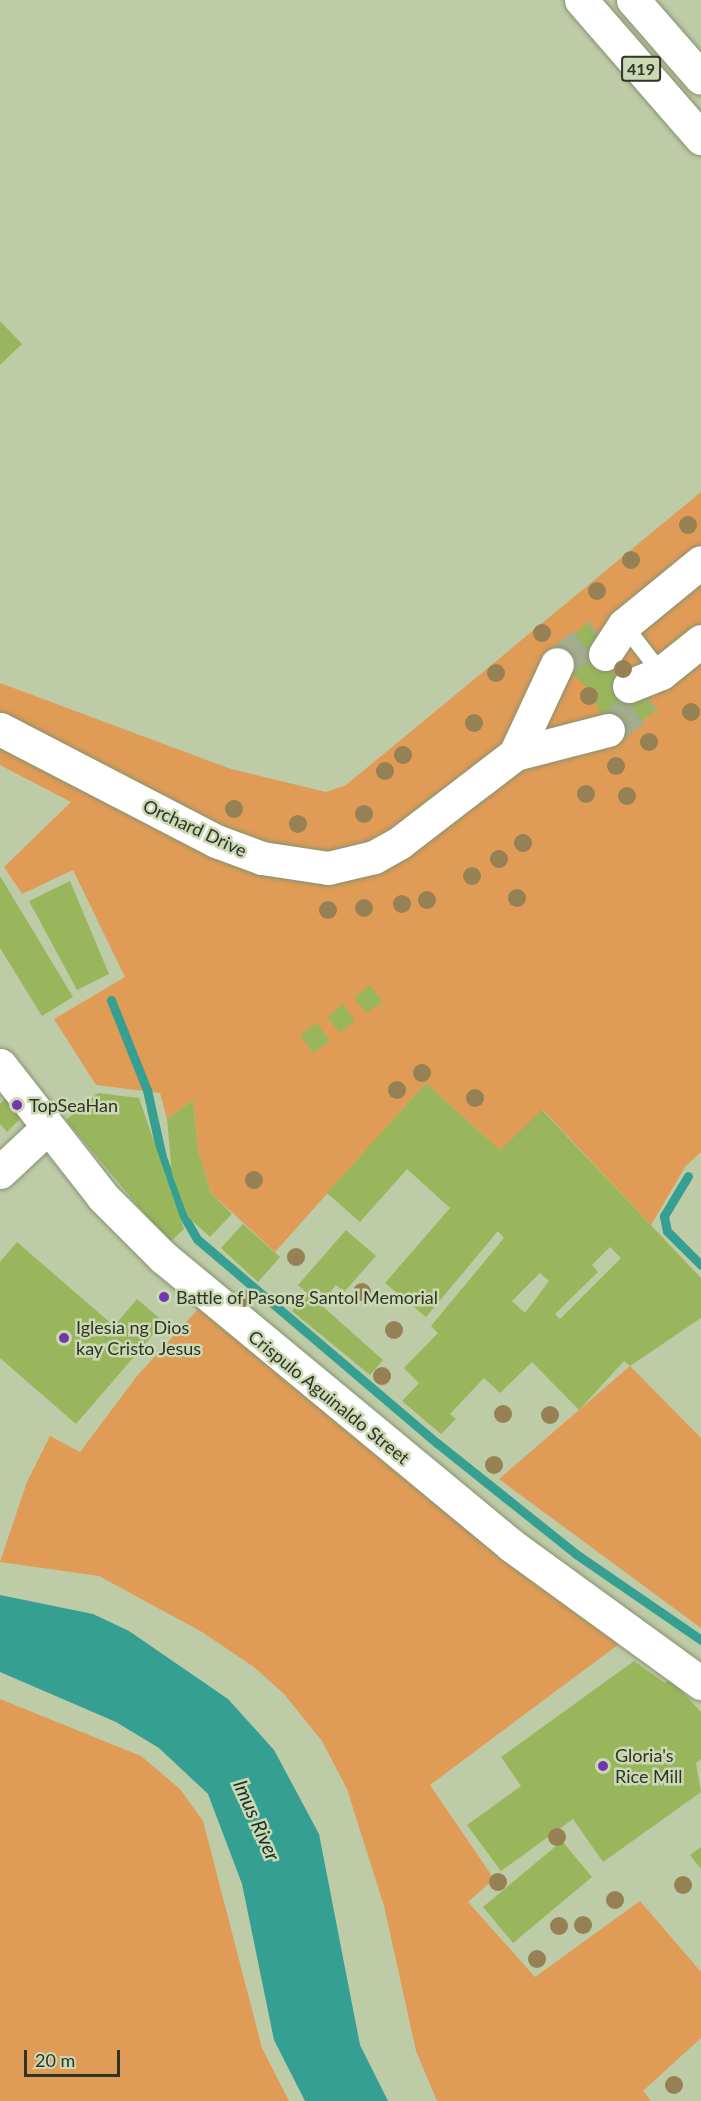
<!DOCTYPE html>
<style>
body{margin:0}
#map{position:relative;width:701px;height:2101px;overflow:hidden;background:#becba7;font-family:Lato,sans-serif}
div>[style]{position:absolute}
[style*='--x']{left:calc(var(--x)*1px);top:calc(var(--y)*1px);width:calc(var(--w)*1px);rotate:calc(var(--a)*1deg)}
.green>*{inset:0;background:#e09b57}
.water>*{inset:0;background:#359f92}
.stream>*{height:9px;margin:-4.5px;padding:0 4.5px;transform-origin:4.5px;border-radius:4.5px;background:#359f92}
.building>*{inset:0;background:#9ab65c}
.secondary-tunnel>*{height:33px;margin-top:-16.5px;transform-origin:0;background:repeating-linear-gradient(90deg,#a1ad8d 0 33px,transparent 0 49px)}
.roads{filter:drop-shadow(0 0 2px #86926f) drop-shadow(0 0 2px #86926f)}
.lane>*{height:16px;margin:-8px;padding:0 8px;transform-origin:8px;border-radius:8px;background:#fff}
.street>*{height:33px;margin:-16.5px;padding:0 16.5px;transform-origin:16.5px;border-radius:16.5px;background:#fff}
.secondary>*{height:33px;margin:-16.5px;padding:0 16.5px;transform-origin:16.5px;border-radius:16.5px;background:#fff}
.highway>*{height:33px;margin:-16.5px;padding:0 16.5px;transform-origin:16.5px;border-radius:16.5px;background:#fff}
.trees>*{width:18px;height:18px;margin:-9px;border-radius:50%;background:#958153}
.dots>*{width:16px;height:16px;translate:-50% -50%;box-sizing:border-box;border:3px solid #cbd8b4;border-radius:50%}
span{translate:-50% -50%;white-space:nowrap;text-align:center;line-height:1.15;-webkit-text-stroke:5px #cbd8b4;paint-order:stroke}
.shield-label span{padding:2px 4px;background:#cbd8b4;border:2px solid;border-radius:4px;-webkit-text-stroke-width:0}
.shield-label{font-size:16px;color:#2f3426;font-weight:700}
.street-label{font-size:18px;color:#2f3426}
.poi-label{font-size:18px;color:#2f3426}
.left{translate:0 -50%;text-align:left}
.water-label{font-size:20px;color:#19302d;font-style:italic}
.scale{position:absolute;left:24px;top:2050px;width:96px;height:27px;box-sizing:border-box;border:3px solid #2f3426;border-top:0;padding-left:8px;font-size:18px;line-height:21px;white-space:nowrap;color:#2f3426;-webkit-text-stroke:4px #cbd8b4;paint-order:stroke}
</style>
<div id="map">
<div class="green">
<div style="clip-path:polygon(701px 492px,701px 1152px,685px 1167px,651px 1225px,543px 1110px,500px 1150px,426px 1083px,275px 1252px,211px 1193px,198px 1151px,193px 1100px,167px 1119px,160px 1093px,96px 1085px,54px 1019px,125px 977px,73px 870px,22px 894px,4px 867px,71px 802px,0 765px,0 683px,231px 769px,326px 792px,346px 785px)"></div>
<div style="clip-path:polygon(200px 1307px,619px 1644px,430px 1785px,494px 1879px,468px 1902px,535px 1977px,640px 1901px,701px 1972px,701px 2038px,643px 2091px,651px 2101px,437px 2101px,416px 2051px,384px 1906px,347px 1789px,322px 1741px,284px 1694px,254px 1667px,202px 1632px,99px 1576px,0 1562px,27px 1482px,50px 1436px,80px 1452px,137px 1376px)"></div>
<div style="clip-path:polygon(630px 1366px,701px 1438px,701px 1628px,499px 1479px)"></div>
<div style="clip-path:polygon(0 1699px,141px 1756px,180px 1789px,203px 1821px,262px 2048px,289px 2101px,0 2101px)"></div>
</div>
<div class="water">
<div style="clip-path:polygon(0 1595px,93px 1614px,129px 1631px,228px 1699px,274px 1750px,319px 1834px,360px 2045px,388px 2101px,305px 2101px,274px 2040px,242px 1884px,208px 1794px,159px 1748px,116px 1722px,0 1672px)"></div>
</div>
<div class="stream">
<div style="--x:111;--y:1000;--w:97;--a:68.2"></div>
<div style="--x:147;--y:1090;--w:69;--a:77.4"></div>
<div style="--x:162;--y:1157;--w:59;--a:70.3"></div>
<div style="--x:182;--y:1213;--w:30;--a:60"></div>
<div style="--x:197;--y:1239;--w:315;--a:40.4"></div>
<div style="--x:437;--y:1443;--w:178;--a:38.6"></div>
<div style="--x:576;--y:1554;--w:152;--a:34.5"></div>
<div style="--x:688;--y:1176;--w:47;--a:121"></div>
<div style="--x:664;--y:1216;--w:15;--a:79"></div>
<div style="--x:667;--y:1231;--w:48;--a:45"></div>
</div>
<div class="building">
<div style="clip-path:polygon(0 321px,22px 344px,0 365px)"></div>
<div style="clip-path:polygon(589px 622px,606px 643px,606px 663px,620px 682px,640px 688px,657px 709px,616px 741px,595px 702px,599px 698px,549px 653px)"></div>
<div style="clip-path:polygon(0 876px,73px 997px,42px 1016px,0 948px)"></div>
<div style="clip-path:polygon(70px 881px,109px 974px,77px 990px,29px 901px)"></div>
<div style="clip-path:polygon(370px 985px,383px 1002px,366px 1013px,354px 997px)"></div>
<div style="clip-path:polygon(343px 1004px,355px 1021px,340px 1033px,327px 1017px)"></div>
<div style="clip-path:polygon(317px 1023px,330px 1041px,313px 1053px,300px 1035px)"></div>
<div style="clip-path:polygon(evenodd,426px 1083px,500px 1150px,542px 1110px,701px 1278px,701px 1318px,630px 1366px,624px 1361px,579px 1410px,532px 1362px,500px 1393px,484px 1378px,450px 1414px,456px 1419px,441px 1434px,402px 1401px,419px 1383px,404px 1368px,438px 1333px,431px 1326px,504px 1238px,498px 1231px,426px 1317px,385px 1283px,450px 1208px,407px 1169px,360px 1222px,327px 1193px,426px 1083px,610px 1247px,621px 1258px,560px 1319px,555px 1314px,598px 1272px,592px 1265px,610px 1247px,426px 1083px,540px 1273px,549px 1281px,525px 1313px,512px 1301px,540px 1273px)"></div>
<div style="clip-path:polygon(12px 1092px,29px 1110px,7px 1132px,0 1124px,0 1104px)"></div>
<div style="clip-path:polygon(98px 1093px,139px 1098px,184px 1229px,169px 1243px,66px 1120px)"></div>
<div style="clip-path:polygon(193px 1100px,198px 1151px,211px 1193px,232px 1214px,210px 1237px,188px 1217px,172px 1174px,167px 1119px)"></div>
<div style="clip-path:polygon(243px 1224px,280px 1257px,258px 1282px,221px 1248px)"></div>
<div style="clip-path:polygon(346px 1230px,376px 1256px,344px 1292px,336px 1285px,320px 1304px,383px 1360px,370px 1375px,292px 1311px,307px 1293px,298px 1285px)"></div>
<div style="clip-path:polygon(17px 1242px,114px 1326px,137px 1299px,164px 1322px,76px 1424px,0 1358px,0 1262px)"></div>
<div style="clip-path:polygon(634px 1661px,665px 1683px,670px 1679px,701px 1712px,701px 1759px,696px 1763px,701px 1792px,603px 1862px,573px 1819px,501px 1871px,467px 1825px,521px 1786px,501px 1757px)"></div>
<div style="clip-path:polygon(562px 1841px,592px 1877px,513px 1943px,483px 1907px)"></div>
<div style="clip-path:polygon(701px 1847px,701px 1869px,690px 1855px)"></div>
</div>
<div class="secondary-tunnel">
<div style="--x:557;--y:664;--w:51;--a:-37.1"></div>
<div style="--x:608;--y:730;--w:51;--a:-37.8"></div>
</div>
<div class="roads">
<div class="lane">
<div style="--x:624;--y:625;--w:61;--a:52.4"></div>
</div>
<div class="street">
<div style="--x:0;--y:1172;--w:64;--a:-43.1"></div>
</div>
<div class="secondary">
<div style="--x:605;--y:654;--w:35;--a:-57"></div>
<div style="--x:624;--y:625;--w:99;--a:-39.3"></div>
<div style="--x:629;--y:686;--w:35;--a:-22"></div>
<div style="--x:661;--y:673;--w:51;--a:-38.7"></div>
<div style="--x:0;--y:729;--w:243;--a:27.4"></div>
<div style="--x:216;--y:841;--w:49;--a:20.3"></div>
<div style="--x:262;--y:858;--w:67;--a:8.6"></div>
<div style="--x:328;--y:868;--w:47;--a:-13.4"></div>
<div style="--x:374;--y:857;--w:29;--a:-29"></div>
<div style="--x:399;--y:843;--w:146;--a:-37.5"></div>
<div style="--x:515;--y:754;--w:96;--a:-14.5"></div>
<div style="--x:515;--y:754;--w:99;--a:-65"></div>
<div style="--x:0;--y:1065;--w:167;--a:52"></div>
<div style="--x:103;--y:1197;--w:85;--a:45"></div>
<div style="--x:163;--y:1257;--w:452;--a:39.6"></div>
<div style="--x:511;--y:1545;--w:235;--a:36"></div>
</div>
<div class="highway">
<div style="--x:581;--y:0;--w:183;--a:49"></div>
<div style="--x:633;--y:0;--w:103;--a:48.9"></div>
</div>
</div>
<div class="trees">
<div style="left:688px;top:525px"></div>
<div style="left:631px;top:560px"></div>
<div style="left:597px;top:591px"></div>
<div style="left:542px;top:633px"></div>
<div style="left:623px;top:669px"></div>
<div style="left:496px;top:673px"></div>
<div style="left:589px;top:696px"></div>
<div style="left:691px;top:712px"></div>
<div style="left:474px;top:723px"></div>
<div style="left:649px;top:742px"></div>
<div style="left:403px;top:755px"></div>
<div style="left:616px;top:766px"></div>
<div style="left:385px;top:771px"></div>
<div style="left:586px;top:794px"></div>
<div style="left:627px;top:796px"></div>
<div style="left:234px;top:809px"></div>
<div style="left:364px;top:814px"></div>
<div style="left:298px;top:824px"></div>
<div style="left:523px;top:843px"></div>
<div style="left:499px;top:859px"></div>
<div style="left:472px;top:876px"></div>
<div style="left:517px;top:898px"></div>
<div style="left:427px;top:900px"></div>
<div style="left:402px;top:904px"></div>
<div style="left:364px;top:908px"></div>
<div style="left:328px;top:910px"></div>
<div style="left:422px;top:1073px"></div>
<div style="left:397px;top:1090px"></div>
<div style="left:475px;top:1098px"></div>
<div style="left:254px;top:1180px"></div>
<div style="left:296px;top:1257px"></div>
<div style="left:362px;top:1292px"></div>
<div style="left:244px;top:1298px"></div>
<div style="left:394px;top:1330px"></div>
<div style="left:382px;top:1376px"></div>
<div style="left:503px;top:1414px"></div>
<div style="left:550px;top:1415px"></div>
<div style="left:494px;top:1465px"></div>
<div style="left:557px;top:1837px"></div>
<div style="left:498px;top:1882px"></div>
<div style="left:683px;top:1885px"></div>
<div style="left:615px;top:1900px"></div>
<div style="left:583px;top:1925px"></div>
<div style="left:559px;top:1926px"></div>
<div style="left:537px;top:1959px"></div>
<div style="left:674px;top:2085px"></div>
</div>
<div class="dots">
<div style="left:17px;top:1105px;background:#7337ad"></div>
<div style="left:164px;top:1297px;background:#7337ad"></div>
<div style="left:64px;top:1338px;background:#7337ad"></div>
<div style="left:603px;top:1766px;background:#7337ad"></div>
</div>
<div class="shield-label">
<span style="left:641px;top:69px">419</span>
</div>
<div class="street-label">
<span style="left:195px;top:828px;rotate:25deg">Orchard Drive</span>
<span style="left:329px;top:1397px;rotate:39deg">Crispulo Aguinaldo Street</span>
</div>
<div class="poi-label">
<span class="left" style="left:29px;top:1105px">TopSeaHan</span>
<span class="left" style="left:176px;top:1297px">Battle of Pasong Santol Memorial</span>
<span class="left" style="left:76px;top:1338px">Iglesia ng Dios<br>kay Cristo Jesus</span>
<span class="left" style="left:615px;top:1766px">Gloria's<br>Rice Mill</span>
</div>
<div class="water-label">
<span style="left:257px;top:1820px;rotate:66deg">Imus River</span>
</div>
<div class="scale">20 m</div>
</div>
